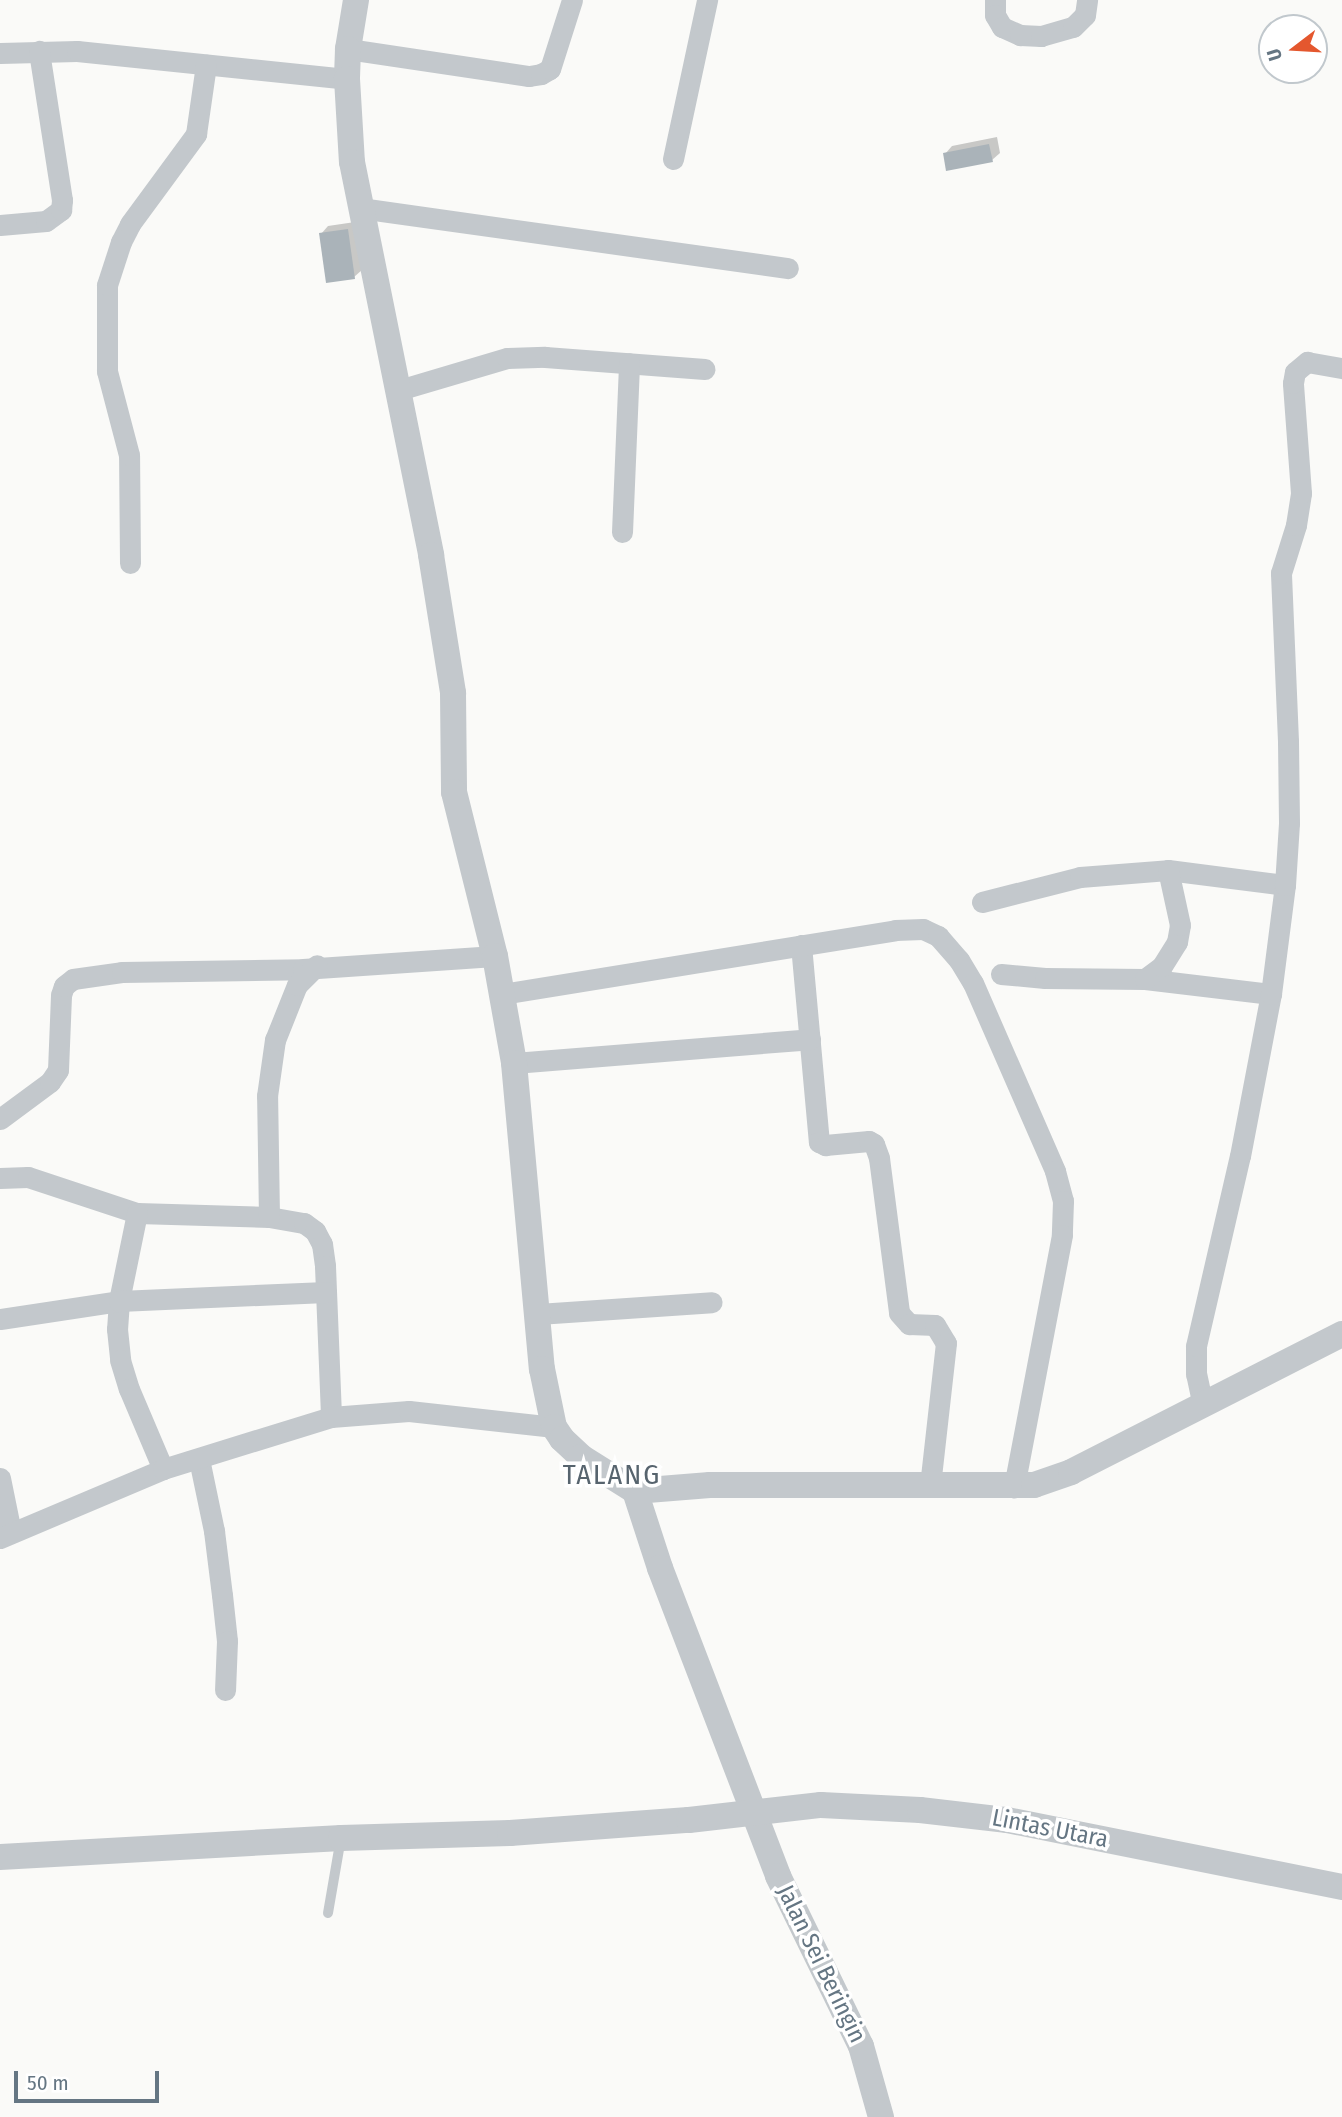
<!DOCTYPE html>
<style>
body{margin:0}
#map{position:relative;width:1342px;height:2117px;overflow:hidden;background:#fafaf8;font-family:"Fira Sans Condensed",sans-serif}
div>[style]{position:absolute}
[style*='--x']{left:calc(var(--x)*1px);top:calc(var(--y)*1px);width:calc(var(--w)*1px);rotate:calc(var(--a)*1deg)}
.shadow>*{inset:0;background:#0003}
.building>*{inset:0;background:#aab3b9}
.service>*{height:10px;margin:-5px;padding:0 5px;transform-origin:5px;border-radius:5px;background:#c3c8cc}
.minor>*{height:21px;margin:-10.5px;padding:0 10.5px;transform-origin:10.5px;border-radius:10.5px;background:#c3c8cc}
.tertiary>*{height:26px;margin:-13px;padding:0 13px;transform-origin:13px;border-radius:13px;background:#c3c8cc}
span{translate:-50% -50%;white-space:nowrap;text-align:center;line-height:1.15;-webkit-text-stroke:7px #fff;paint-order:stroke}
.street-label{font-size:24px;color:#657683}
.quarter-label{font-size:28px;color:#57646e;letter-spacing:2px}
.north{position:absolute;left:1258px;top:14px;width:70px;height:70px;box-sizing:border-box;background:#fff;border:2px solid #c1c8cd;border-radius:50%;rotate:253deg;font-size:19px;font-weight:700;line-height:28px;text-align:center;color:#657683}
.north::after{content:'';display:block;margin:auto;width:24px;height:32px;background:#e4572e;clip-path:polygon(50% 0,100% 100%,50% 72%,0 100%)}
.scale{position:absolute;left:14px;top:2071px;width:145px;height:32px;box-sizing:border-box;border:4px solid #657683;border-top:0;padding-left:9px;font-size:21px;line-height:24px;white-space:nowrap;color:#657683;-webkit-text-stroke:5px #fff;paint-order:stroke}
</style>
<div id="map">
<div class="shadow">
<div style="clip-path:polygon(997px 137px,1000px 153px,992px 160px,945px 154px,952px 146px)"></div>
<div style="clip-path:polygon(355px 222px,362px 270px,354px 277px,321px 234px,328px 226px)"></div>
</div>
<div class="building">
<div style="clip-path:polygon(989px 144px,993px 162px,946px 171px,943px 153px)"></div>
<div style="clip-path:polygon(348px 229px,355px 279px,326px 283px,319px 233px)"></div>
</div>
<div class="service">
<div style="--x:328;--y:1913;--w:76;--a:-80.2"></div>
</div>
<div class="minor">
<div style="--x:995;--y:0;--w:15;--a:90"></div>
<div style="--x:995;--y:15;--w:14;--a:60"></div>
<div style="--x:1002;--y:27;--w:20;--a:24"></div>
<div style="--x:1020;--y:35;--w:21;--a:3"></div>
<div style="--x:1041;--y:36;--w:33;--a:-16"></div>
<div style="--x:1073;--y:27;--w:17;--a:-45"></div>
<div style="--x:1085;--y:15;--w:15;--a:-82"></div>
<div style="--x:348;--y:49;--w:183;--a:8.5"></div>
<div style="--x:529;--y:76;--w:12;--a:-9"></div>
<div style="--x:541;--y:74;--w:10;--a:-29"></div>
<div style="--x:550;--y:69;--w:72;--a:-72.3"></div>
<div style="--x:0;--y:53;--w:77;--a:-1.5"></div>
<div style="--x:77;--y:51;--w:271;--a:5.9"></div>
<div style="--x:673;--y:159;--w:163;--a:-77.9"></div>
<div style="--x:360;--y:208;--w:432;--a:8"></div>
<div style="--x:0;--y:225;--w:46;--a:-5"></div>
<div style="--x:46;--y:221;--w:19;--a:-36"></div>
<div style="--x:61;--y:210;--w:10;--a:-84"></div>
<div style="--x:62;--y:200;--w:151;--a:-98.8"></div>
<div style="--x:399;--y:390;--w:113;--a:-16.5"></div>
<div style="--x:507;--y:358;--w:38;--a:-2"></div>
<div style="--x:545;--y:357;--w:160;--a:4.3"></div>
<div style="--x:622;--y:532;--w:169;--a:-87.6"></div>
<div style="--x:130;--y:563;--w:108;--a:-90.5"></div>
<div style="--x:129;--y:455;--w:87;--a:-104.7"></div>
<div style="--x:107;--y:371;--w:86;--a:-90"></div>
<div style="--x:107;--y:285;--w:45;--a:-72"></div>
<div style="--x:121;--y:242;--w:20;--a:-63"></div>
<div style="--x:130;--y:224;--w:112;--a:-53.7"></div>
<div style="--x:196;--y:134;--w:70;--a:-81.8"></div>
<div style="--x:982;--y:902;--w:101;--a:-14.3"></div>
<div style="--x:1080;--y:877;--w:88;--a:-4.5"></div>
<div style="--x:1168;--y:870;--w:118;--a:7.3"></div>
<div style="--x:801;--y:945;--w:198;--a:84.8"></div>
<div style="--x:819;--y:1142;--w:7;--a:27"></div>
<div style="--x:825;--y:1145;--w:44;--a:-5.2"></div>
<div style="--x:869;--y:1141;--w:6;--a:31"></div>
<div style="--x:874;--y:1144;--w:15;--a:70"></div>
<div style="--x:879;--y:1158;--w:156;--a:82.6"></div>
<div style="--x:899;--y:1313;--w:15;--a:48"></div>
<div style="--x:909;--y:1324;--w:26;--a:2"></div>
<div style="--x:935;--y:1325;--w:21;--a:59"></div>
<div style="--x:946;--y:1343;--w:144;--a:96.4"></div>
<div style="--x:1001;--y:974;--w:44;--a:5.2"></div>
<div style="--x:1045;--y:978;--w:100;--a:0.6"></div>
<div style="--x:1145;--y:979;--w:127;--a:6.8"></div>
<div style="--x:1145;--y:979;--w:21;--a:-37"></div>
<div style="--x:1162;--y:966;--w:28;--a:-58"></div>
<div style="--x:1177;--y:942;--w:17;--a:-80"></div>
<div style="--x:1180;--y:925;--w:56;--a:-102.3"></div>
<div style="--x:502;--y:994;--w:398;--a:-9.2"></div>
<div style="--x:895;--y:930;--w:28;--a:-2"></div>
<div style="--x:923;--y:929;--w:17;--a:25"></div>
<div style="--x:938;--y:936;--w:32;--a:49"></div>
<div style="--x:959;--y:960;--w:27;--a:59"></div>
<div style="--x:973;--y:983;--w:205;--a:66.4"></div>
<div style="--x:1055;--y:1171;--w:31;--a:75"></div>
<div style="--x:1063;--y:1201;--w:34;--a:92"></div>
<div style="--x:1062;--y:1235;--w:257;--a:100.8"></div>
<div style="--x:514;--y:1063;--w:297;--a:-4.6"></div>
<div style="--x:0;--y:1119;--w:62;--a:-36.5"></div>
<div style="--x:50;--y:1082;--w:14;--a:-56"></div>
<div style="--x:58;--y:1070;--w:75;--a:-87.7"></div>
<div style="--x:61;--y:995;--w:9;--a:-72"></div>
<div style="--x:64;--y:986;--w:11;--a:-38"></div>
<div style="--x:73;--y:979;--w:49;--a:-8.1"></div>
<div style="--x:122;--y:972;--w:181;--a:-0.9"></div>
<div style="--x:303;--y:969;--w:192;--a:-3.9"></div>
<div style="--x:0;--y:1178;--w:28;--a:-2"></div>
<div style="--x:28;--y:1177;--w:115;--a:18.3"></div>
<div style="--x:137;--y:1213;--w:132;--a:1.7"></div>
<div style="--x:269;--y:1217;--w:36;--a:10"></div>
<div style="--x:304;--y:1223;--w:14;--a:36"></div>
<div style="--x:315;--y:1231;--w:15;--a:62"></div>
<div style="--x:322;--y:1244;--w:22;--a:82"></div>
<div style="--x:325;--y:1266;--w:151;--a:87.7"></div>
<div style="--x:137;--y:1213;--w:90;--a:101.6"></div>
<div style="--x:119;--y:1301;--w:28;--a:94"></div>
<div style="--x:117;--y:1329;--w:31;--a:84"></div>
<div style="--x:120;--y:1360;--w:30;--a:73"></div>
<div style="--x:129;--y:1389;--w:87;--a:67"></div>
<div style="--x:269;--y:1217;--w:121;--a:-90.9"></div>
<div style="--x:267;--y:1096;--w:57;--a:-81.9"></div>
<div style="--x:275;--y:1040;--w:59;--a:-68.2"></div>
<div style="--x:297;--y:985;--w:28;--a:-45"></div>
<div style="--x:538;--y:1314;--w:174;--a:-3.9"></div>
<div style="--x:0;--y:1319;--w:120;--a:-8.6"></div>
<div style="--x:119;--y:1301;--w:207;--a:-2.5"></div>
<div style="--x:1203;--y:1406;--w:33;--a:-102"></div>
<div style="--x:1196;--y:1374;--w:28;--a:-90"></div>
<div style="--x:1196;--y:1346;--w:195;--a:-77"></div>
<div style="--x:1240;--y:1156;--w:165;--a:-79.2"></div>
<div style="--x:1271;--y:994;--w:110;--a:-82.7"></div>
<div style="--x:1285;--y:885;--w:62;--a:-86.3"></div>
<div style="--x:1289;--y:823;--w:82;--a:-90.7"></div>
<div style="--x:1288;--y:741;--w:168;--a:-92.4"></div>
<div style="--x:1281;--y:573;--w:50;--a:-72.6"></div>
<div style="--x:1296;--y:525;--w:32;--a:-81"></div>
<div style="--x:1301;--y:493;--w:110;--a:-94.2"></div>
<div style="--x:1293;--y:383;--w:11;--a:-80"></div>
<div style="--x:1295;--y:372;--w:16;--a:-40"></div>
<div style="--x:1307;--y:362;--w:36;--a:10"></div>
<div style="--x:199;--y:1459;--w:74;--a:78.2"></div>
<div style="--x:214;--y:1531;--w:64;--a:82.9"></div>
<div style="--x:222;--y:1595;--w:46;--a:83.8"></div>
<div style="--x:227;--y:1641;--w:49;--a:92.3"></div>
<div style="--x:0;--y:1478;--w:55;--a:78.5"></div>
<div style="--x:0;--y:1538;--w:177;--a:-22.9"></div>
<div style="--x:163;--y:1469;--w:176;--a:-17.2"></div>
<div style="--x:331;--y:1417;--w:78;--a:-4.4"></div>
<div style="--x:409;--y:1411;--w:146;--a:6.3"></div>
</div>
<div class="tertiary">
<div style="--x:356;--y:0;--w:50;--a:99.3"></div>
<div style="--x:348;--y:49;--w:30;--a:92"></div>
<div style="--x:347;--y:79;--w:83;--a:86.6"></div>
<div style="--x:352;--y:162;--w:401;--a:78.6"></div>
<div style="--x:431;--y:555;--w:140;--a:80.9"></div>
<div style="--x:453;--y:693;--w:99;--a:89.4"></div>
<div style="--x:454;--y:792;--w:169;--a:76"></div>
<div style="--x:495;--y:956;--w:109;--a:79.9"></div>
<div style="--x:514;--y:1063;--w:307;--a:84.8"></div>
<div style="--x:542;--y:1369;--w:59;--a:78.3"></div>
<div style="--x:554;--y:1427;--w:14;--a:56"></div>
<div style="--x:562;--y:1439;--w:26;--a:43"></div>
<div style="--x:581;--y:1457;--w:64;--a:32.2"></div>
<div style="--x:635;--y:1491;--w:75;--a:-4.6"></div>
<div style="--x:710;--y:1485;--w:324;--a:0"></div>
<div style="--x:1034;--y:1485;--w:39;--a:-19"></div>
<div style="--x:1071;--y:1472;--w:304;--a:-27"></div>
<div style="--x:635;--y:1491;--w:81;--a:72"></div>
<div style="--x:660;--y:1568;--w:330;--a:69"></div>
<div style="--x:778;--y:1876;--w:189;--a:64"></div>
<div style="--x:861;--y:2046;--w:74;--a:74.3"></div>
<div style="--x:0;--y:1857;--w:342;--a:-3.2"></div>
<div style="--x:341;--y:1838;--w:169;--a:-1.7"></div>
<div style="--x:510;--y:1833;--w:179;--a:-4.2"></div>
<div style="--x:689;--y:1820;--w:133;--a:-6.5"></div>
<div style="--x:821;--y:1805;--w:99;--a:2.9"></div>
<div style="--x:920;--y:1810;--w:88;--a:6.6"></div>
<div style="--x:1007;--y:1820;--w:342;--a:11.3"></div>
</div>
<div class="street-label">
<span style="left:1050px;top:1829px;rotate:11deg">Lintas Utara</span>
<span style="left:821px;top:1964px;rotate:64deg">Jalan Sei Beringin</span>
</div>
<div class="quarter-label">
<span style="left:612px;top:1475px">TALANG</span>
</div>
<div class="north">U</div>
<div class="scale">50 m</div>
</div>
